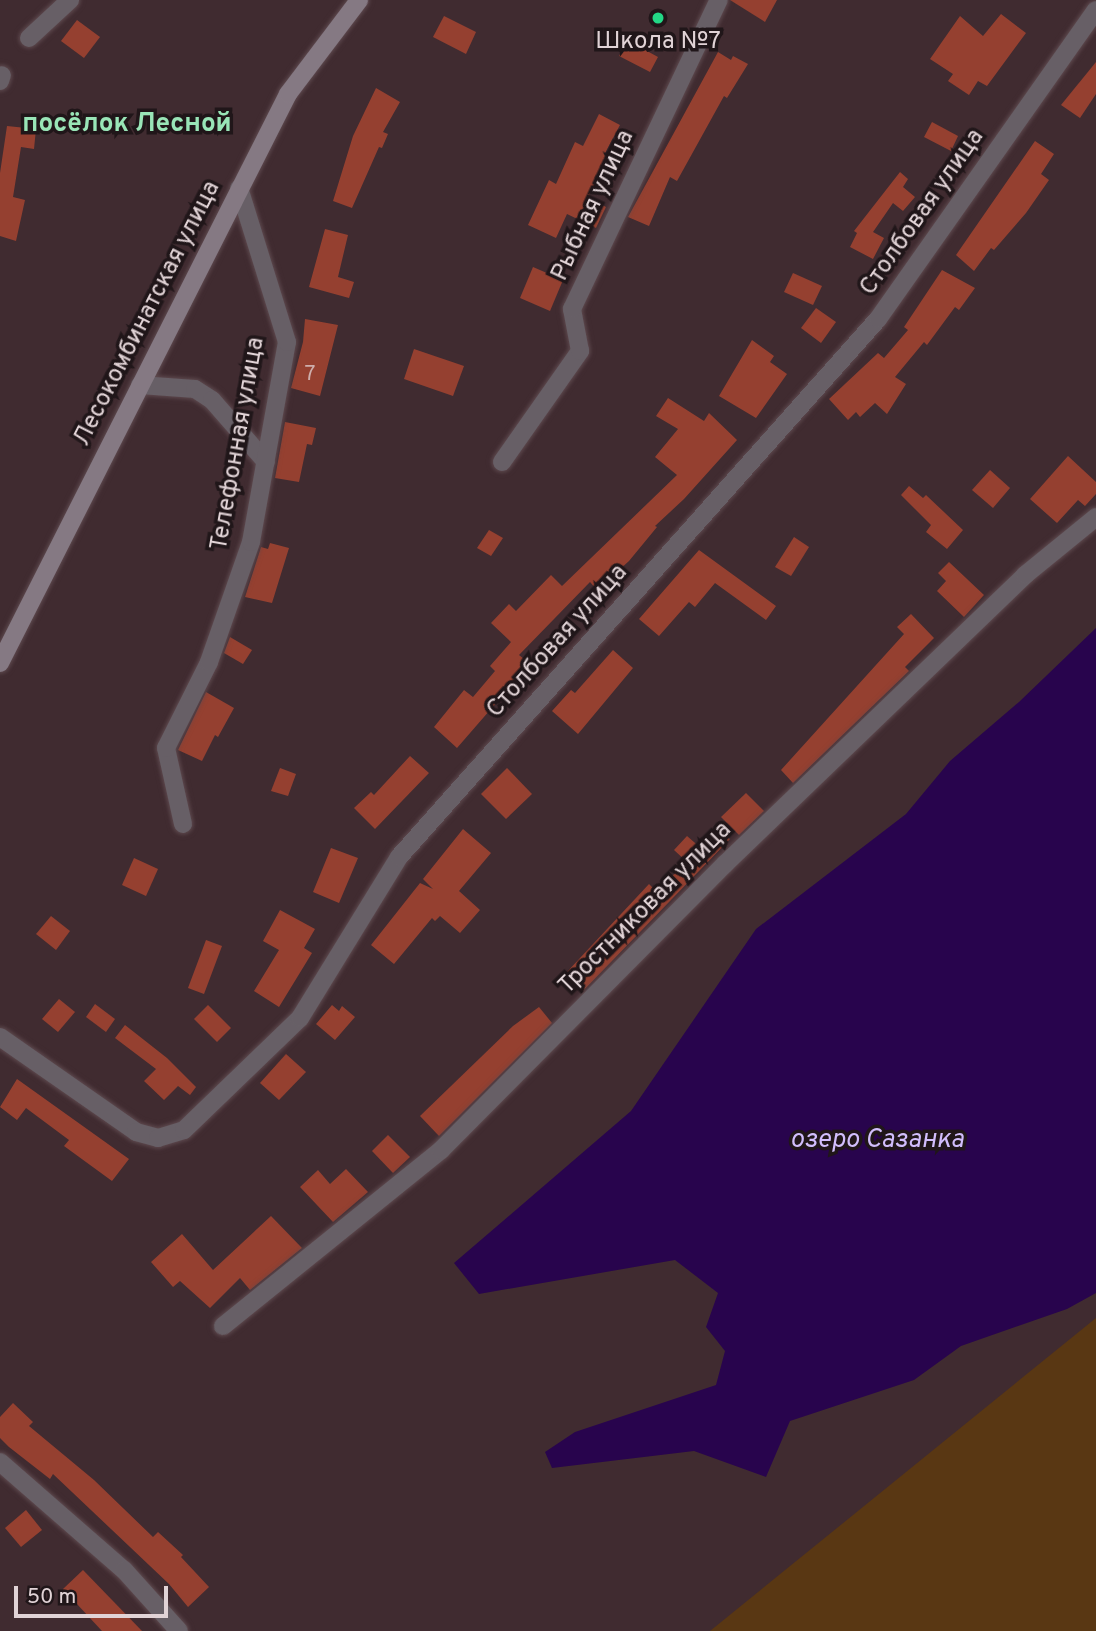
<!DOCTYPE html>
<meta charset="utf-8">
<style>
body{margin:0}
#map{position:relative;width:1096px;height:1631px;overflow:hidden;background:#402b30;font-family:Overpass,sans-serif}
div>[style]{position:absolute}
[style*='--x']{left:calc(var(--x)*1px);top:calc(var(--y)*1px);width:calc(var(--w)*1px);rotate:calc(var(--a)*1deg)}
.green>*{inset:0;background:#593713}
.water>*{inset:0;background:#28044d}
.building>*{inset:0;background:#954030}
.roads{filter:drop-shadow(0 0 2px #5d494e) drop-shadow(0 0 2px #5d494e)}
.street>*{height:18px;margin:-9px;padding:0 9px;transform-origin:9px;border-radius:9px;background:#675f66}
.secondary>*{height:18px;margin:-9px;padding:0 9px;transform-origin:9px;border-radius:9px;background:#857983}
.dots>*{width:19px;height:19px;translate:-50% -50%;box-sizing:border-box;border:4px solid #201619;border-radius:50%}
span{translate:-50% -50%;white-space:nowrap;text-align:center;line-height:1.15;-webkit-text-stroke:7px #201619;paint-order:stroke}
.number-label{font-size:21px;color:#ceaeac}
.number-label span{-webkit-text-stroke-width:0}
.poi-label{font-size:24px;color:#e1d3d6}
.street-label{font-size:24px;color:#e1d3d6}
.neighbourhood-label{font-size:26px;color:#99e5b7;font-weight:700}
.water-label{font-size:26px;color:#d1bdfc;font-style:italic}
.scale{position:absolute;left:14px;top:1586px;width:154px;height:32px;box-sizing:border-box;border:4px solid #e1d3d6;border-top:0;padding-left:9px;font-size:21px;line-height:24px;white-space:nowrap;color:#e1d3d6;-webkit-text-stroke:5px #201619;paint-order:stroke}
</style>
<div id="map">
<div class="green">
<div style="clip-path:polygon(1096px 1318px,1096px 1631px,710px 1631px)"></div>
</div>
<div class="water">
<div style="clip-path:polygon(1096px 628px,1096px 1293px,1067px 1309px,961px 1346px,914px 1380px,790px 1421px,766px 1477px,694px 1451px,552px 1468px,545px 1452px,575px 1432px,716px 1385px,725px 1351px,706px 1327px,718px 1293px,675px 1260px,479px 1294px,454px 1263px,631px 1111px,756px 929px,906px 814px,950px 761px,1019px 702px)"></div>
</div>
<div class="building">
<div style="clip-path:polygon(730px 0,777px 0,765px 22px)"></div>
<div style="clip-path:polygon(1001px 14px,1026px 33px,987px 86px,978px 81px,969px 95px,948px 81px,953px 74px,930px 59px,960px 16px,983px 36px)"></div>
<div style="clip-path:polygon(444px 16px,476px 32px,466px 54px,433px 37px)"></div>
<div style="clip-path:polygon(77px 20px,100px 37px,84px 58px,61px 41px)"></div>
<div style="clip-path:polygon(627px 40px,658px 57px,650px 72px,619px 56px)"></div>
<div style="clip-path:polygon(718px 52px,731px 60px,733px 56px,748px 64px,727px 98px,724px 96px,677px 181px,670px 177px,649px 226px,628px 217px)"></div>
<div style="clip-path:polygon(1096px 62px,1096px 94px,1080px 118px,1061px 105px)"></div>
<div style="clip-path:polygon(376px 88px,400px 102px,383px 132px,388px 134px,382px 148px,379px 147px,352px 208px,333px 201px,353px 136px)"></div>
<div style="clip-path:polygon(599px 114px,620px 125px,604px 155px,608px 157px,588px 198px,606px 207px,596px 228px,567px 214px,556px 238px,528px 225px,549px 180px,556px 184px,575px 142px,583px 146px)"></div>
<div style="clip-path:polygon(932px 122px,958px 136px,951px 151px,924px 137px)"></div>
<div style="clip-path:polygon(7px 126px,36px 129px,34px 149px,21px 147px,13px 197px,25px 200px,16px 241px,0 236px,0 173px)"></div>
<div style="clip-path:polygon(1035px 141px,1054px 154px,1041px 174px,1049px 180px,1026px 213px,994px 250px,991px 248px,974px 271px,956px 255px)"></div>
<div style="clip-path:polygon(900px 172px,908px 179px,903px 187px,915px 197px,903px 211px,893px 203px,873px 232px,884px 238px,873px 259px,850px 247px,857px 233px,854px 231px)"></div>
<div style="clip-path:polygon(325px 229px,348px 235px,338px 277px,354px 282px,349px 298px,309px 287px)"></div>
<div style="clip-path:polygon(533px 267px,563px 280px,550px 311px,520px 298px)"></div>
<div style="clip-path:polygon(942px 270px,975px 288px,959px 310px,955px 307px,927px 345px,924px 342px,895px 377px,906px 384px,887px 414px,875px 403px,860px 417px,856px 412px,848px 420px,829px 399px,878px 353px,884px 358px,908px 330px,904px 327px)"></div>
<div style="clip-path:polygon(793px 273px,822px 286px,813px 305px,784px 292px)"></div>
<div style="clip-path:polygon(816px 308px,836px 322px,821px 343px,801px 328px)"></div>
<div style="clip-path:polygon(305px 319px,338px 325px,320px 396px,291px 388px,303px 342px)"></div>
<div style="clip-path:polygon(752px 340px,774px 356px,770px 362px,787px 374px,756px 418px,719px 396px)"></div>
<div style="clip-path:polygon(414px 349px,464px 366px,453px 396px,404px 379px)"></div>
<div style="clip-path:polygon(668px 398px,704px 421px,709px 413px,737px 440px,684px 499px,655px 526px,657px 527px,629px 561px,597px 590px,590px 582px,519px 655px,530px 664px,457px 748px,434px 727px,464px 690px,473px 697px,495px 671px,490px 666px,511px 642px,491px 623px,509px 604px,516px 611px,551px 575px,562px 586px,677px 475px,655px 457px,678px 429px,656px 416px)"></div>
<div style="clip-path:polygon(285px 422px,316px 428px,312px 445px,307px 444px,299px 482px,275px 478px)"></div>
<div style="clip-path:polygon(1068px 456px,1096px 482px,1096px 494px,1085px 506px,1078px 500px,1057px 523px,1030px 499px)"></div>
<div style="clip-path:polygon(990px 470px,1010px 488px,993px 508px,972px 490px)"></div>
<div style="clip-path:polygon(909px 486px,923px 498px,926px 495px,963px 530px,947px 549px,926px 532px,931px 525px,901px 495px)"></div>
<div style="clip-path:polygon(489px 530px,503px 538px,491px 556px,477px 548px)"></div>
<div style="clip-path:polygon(794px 537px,809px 547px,791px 576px,775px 567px)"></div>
<div style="clip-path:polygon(270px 543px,289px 548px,272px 603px,245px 597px,261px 547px,268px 549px)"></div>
<div style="clip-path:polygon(699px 550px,776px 606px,766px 620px,715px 583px,695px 607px,689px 602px,659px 636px,639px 619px)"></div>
<div style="clip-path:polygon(949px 562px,984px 595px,964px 617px,937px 591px,946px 581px,938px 573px)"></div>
<div style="clip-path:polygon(911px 614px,934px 638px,905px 667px,909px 671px,793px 783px,781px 770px,904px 634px,897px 627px)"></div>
<div style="clip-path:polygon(230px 637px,252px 650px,243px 664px,224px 653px)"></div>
<div style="clip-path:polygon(613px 650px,633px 668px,578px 734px,552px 711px,571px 690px,575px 693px)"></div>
<div style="clip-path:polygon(206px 692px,234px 708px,218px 737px,215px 735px,202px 761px,178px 750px)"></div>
<div style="clip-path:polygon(410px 756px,429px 773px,375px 829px,354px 808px,371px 792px,374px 795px)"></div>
<div style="clip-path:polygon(280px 768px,296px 774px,288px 796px,271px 791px)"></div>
<div style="clip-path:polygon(507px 768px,532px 794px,506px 819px,481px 794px)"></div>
<div style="clip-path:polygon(746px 793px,764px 811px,739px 835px,721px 817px)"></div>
<div style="clip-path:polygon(463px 829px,491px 853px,459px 891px,480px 910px,460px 933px,440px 916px,435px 921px,432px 918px,394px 964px,371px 945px,420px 883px,433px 889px,423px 879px)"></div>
<div style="clip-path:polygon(721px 831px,730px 839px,583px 991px,566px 973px,649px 884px,656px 891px,687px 862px,674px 850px,687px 836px,702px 849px)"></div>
<div style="clip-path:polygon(331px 848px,358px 858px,339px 903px,313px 892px)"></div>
<div style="clip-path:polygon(134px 858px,158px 869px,146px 896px,122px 885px)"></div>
<div style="clip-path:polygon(280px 910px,315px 929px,304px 948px,312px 953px,279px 1007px,254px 991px,279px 950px,263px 941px)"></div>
<div style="clip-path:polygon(51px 916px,70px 931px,56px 950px,36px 934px)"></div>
<div style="clip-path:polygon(206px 940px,222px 946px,204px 994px,188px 988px)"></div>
<div style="clip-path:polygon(59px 999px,75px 1012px,58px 1032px,42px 1019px)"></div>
<div style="clip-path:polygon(95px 1004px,115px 1019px,106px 1032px,86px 1017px)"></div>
<div style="clip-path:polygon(208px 1005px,231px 1028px,217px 1042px,194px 1019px)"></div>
<div style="clip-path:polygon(332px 1005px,339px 1011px,342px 1006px,355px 1017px,335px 1040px,316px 1024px)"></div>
<div style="clip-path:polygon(539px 1007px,552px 1023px,439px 1136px,420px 1116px,513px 1026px)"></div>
<div style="clip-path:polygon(125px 1025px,167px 1058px,196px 1087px,190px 1095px,178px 1086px,164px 1100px,144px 1081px,156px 1069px,115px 1038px)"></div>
<div style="clip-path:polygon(286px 1054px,306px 1072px,279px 1100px,260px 1083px)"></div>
<div style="clip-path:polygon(17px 1079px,129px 1159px,112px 1181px,64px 1146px,69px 1140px,26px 1108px,17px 1120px,0 1107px)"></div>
<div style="clip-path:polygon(388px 1135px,410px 1157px,393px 1173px,372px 1151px)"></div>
<div style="clip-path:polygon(346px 1169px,368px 1192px,333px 1222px,300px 1187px,318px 1170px,330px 1184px)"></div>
<div style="clip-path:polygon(271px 1216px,302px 1248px,250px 1290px,240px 1278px,210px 1308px,180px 1281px,173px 1287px,151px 1262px,182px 1234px,213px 1270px)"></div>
<div style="clip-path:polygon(13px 1403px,33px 1422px,29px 1426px,94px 1480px,153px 1537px,158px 1532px,183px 1555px,181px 1557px,209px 1587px,188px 1607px,169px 1584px,53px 1474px,50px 1479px,9px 1447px,0 1438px,0 1417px)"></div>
<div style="clip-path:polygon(26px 1510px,42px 1530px,21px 1547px,5px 1528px)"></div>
<div style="clip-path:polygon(83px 1570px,142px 1631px,102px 1631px,63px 1589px)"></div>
</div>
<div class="roads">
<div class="street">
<div style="--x:29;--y:38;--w:56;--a:-42.8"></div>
<div style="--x:0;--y:81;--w:6;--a:-72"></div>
<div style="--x:140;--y:385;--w:55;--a:4.2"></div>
<div style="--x:195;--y:389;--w:20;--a:33"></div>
<div style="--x:212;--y:400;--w:82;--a:48.9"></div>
<div style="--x:502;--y:462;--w:136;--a:-54.9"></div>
<div style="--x:580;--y:351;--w:43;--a:-100.8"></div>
<div style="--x:572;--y:309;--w:342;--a:-64.6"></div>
<div style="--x:183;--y:824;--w:78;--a:-102.6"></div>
<div style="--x:166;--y:748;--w:96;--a:-63.4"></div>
<div style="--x:209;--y:662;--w:127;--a:-70.7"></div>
<div style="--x:251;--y:542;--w:203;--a:-79.8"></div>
<div style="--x:287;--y:342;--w:161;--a:-107.3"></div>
<div style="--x:0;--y:1037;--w:166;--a:34.9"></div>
<div style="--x:136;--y:1132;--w:23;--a:15"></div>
<div style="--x:158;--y:1138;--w:27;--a:-17"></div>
<div style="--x:184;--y:1130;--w:161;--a:-44"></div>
<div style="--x:300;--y:1018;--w:189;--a:-58.4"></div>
<div style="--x:399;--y:857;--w:720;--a:-48.32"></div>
<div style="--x:878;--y:319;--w:378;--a:-54.8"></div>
<div style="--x:223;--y:1326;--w:280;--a:-38.9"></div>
<div style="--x:441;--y:1150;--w:403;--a:-45.2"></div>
<div style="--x:725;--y:864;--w:417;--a:-43.9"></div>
<div style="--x:1025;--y:575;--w:92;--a:-39.2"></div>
<div style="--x:0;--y:1462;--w:164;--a:41.1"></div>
<div style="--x:124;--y:1570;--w:82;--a:48"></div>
</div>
<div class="secondary">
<div style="--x:0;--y:663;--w:638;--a:-63.15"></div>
<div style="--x:288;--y:94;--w:118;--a:-52.9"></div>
</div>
</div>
<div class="dots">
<div style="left:658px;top:18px;background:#23d886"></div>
</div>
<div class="number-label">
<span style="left:310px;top:375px">7</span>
</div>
<div class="poi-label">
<span style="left:658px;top:43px">Школа №7</span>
</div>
<div class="street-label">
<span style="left:594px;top:206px;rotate:-65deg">Рыбная улица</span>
<span style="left:923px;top:213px;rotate:-55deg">Столбовая улица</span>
<span style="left:148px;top:314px;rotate:-63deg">Лесокомбинатская улица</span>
<span style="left:239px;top:444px;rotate:-80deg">Телефонная улица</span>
<span style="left:558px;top:642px;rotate:-48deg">Столбовая улица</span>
<span style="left:646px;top:909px;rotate:-45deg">Тростниковая улица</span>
</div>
<div class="neighbourhood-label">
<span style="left:127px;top:125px">посёлок Лесной</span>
</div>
<div class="water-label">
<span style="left:877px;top:1141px">озеро Сазанка</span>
</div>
<div class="scale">50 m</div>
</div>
